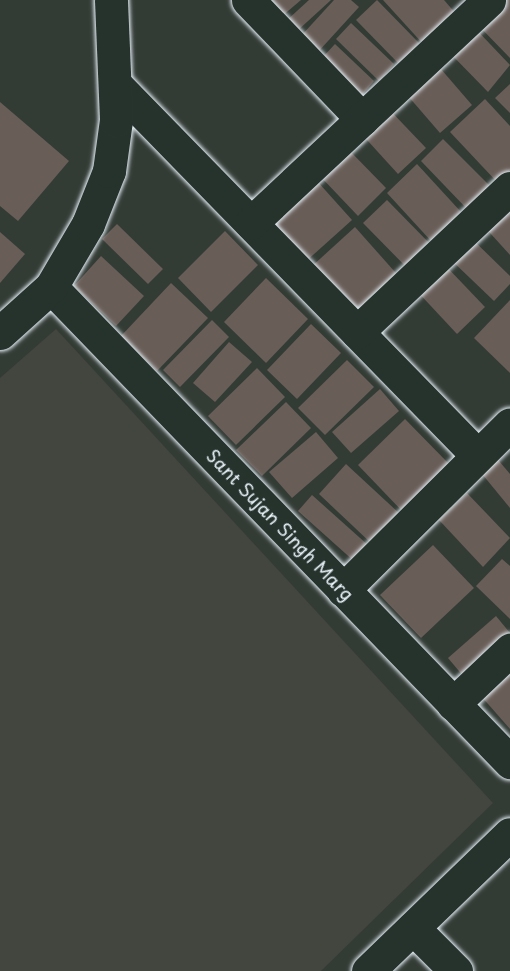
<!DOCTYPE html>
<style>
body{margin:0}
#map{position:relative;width:510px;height:971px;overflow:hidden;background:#333b35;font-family:"Playpen Sans",sans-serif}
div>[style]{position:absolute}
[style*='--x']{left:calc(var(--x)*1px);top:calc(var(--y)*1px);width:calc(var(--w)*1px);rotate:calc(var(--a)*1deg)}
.built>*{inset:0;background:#43453f}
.building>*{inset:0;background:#695d57}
.roads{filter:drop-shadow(0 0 2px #e8f1f8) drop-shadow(0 0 2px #e8f1f8)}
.minor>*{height:33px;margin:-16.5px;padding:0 16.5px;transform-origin:16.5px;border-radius:16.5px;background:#26332d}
span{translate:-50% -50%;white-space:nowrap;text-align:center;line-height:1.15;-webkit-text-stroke:6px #26332d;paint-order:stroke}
.street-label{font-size:18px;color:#e8f1f8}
</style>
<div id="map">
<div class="built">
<div style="clip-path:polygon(56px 329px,493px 803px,321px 971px,0 971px,0 378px)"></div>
</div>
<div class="building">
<div style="clip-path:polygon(266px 0,301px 0,281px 17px)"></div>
<div style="clip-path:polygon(309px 0,331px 0,296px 32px,286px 21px)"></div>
<div style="clip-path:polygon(334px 0,351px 0,359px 7px,318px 52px,301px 36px)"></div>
<div style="clip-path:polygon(377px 0,419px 43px,399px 64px,356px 20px)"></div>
<div style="clip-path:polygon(383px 0,444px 0,457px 15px,424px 45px)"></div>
<div style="clip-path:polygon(499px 0,510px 0,510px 58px,476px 23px)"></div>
<div style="clip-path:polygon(351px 23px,394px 64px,379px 81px,336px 39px)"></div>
<div style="clip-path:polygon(471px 24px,510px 65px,488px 92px,446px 49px)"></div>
<div style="clip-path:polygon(335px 44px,374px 81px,362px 95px,322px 58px)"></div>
<div style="clip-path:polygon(434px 61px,472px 105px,440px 133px,402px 89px)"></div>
<div style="clip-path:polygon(510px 84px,510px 113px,495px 98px)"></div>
<div style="clip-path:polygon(485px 99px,510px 126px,510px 170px,497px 182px,450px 132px)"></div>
<div style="clip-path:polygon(0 102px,69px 161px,18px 221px,0 206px)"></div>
<div style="clip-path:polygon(384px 104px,426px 148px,398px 174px,357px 129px)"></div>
<div style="clip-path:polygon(443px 139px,491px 187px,468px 210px,421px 161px)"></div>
<div style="clip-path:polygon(348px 149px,386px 188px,358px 216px,320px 176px)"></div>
<div style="clip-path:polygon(417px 164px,462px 213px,432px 242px,387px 193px)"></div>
<div style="clip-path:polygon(317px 181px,352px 220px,303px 264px,268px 224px)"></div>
<div style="clip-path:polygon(510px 197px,510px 255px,481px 223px)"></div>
<div style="clip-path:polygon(387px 200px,437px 251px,413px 274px,363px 223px)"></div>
<div style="clip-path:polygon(117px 224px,163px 269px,148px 284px,102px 239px)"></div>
<div style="clip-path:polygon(355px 227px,403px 281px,359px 322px,310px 268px)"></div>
<div style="clip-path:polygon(225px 231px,258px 265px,211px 312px,178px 278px)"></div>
<div style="clip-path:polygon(0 232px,25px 254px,0 283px)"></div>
<div style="clip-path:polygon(469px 236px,510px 276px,510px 284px,494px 301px,448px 257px)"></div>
<div style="clip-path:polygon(101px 256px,144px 296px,116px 326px,74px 286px)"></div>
<div style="clip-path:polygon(443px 263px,485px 307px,457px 334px,415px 289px)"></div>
<div style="clip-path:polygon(266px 278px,308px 319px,266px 363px,224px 322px)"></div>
<div style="clip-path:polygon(171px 283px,208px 318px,157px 371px,121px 336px)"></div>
<div style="clip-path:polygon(510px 300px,510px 373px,474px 338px)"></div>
<div style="clip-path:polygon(212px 320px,229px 337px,180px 387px,163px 370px)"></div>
<div style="clip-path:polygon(311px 324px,341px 353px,297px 399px,267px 370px)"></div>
<div style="clip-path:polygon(229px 342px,252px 362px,215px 402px,193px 383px)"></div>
<div style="clip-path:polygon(347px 360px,374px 387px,325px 435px,298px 408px)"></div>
<div style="clip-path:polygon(257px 368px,285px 397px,236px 445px,208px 416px)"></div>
<div style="clip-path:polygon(380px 389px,399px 411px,351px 453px,332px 432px)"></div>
<div style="clip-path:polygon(286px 402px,311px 428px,262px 476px,236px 450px)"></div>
<div style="clip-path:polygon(405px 419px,451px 466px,403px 512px,358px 465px)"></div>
<div style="clip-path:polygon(316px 432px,338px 458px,292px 498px,269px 472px)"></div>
<div style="clip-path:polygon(494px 455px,510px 474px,510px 508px,478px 469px)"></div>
<div style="clip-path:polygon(346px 464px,400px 514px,372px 544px,319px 494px)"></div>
<div style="clip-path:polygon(467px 493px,510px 538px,483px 567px,439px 520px)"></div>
<div style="clip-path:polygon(312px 495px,369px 546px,355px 562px,298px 511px)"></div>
<div style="clip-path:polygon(433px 545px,474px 588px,421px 638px,380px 595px)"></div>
<div style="clip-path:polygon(502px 559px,510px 566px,510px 619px,476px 586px)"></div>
<div style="clip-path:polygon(496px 616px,510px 633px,510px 647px,469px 683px,448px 658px)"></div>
<div style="clip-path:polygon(510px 670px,510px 729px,481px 696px)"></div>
</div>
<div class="roads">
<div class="minor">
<div style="--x:248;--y:0;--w:165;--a:46.2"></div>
<div style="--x:116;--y:85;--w:517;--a:45.71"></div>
<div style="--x:251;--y:223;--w:326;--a:-43.1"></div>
<div style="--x:51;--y:287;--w:661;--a:45.98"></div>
<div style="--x:357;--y:332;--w:210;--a:-43.3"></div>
<div style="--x:0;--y:333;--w:69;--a:-42"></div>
<div style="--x:51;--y:287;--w:73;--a:-59.6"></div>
<div style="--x:88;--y:224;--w:57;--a:-68.4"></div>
<div style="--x:109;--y:171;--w:51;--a:-82.2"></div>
<div style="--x:116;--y:120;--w:120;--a:-92.4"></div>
<div style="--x:343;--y:590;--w:235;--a:-44.8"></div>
<div style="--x:453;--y:704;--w:79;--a:-43.5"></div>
<div style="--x:413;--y:928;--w:61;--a:45"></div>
<div style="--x:368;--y:971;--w:197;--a:-44"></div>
</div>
</div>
<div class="street-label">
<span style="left:280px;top:525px;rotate:46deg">Sant Sujan Singh Marg</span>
</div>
</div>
